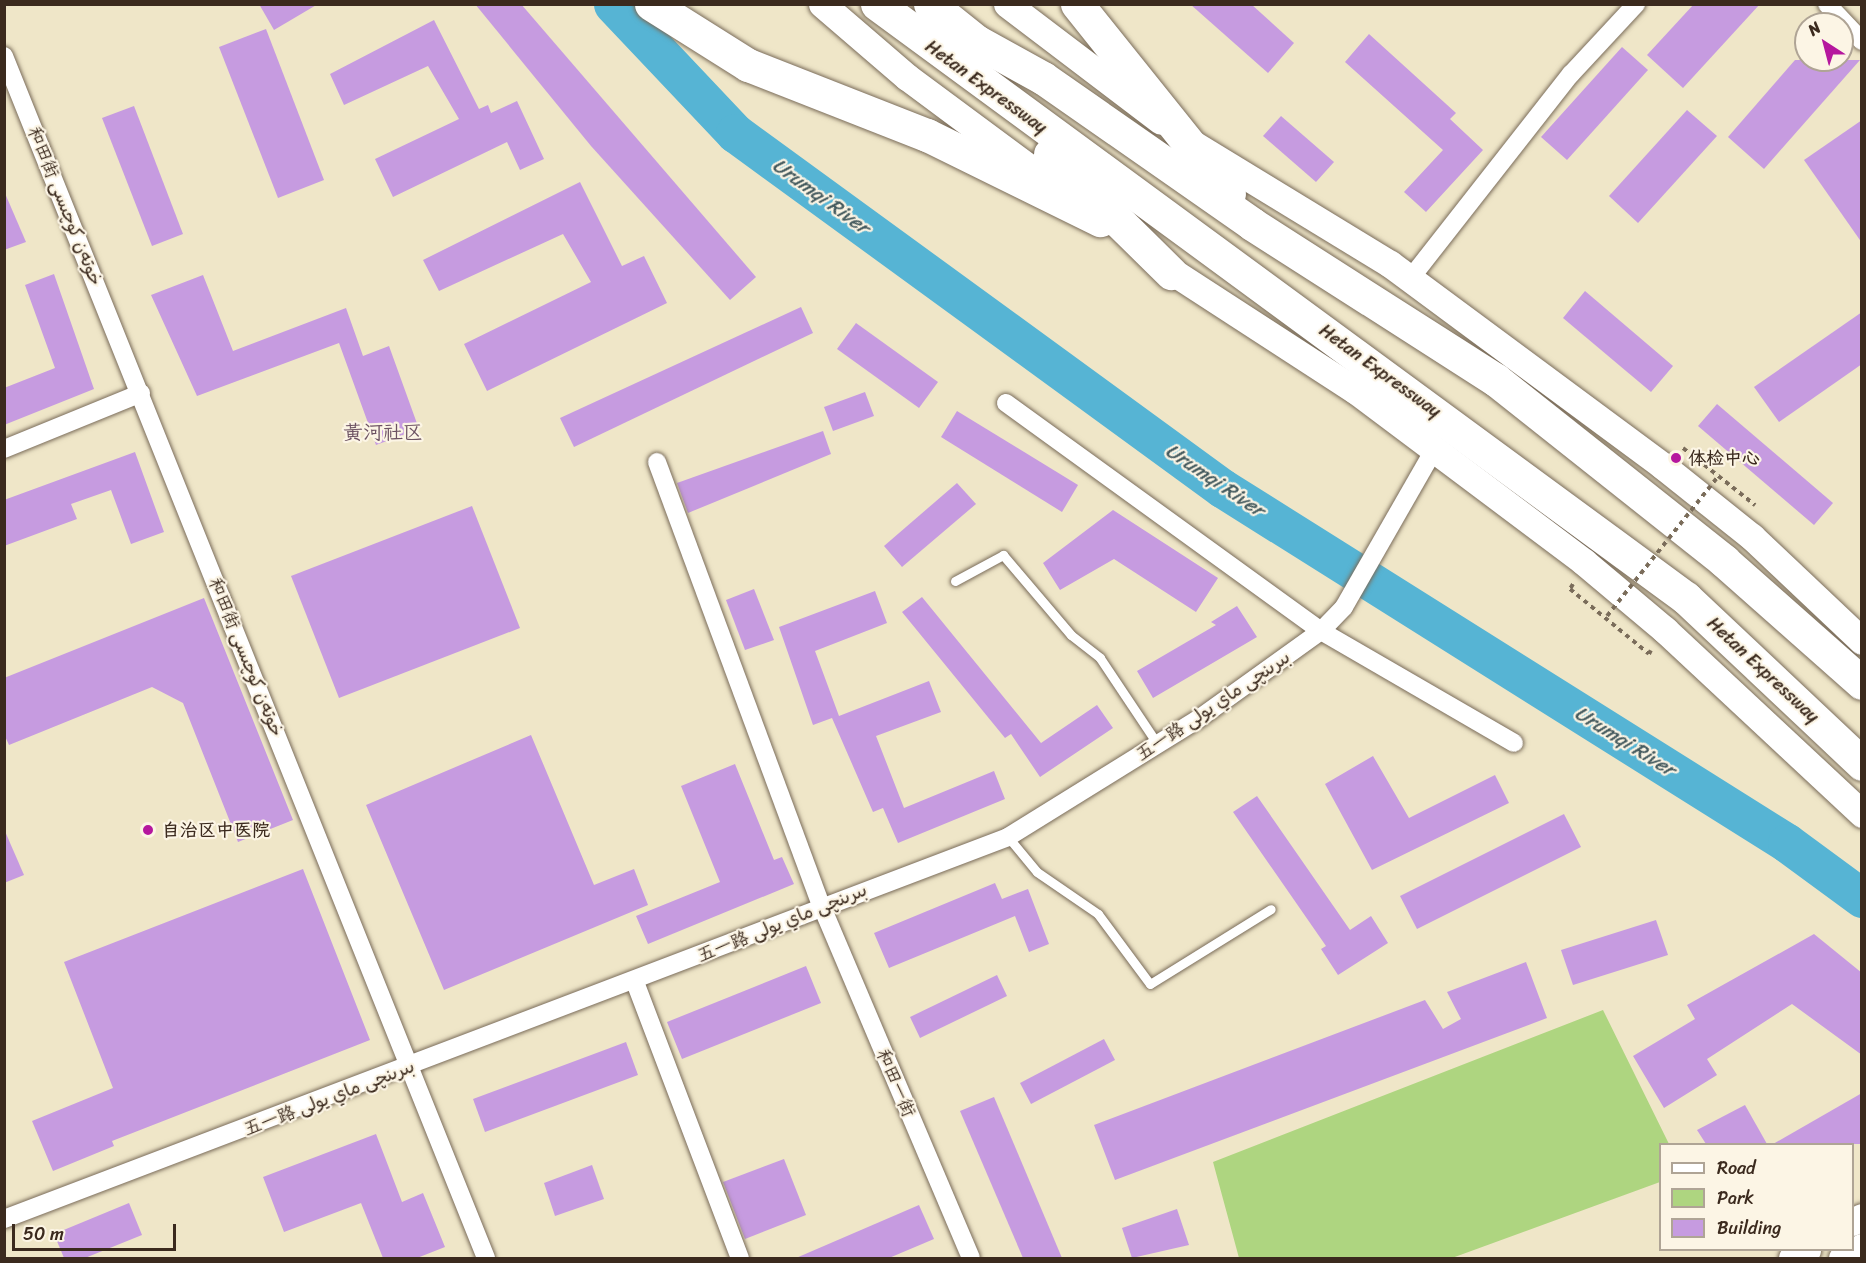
<!DOCTYPE html>
<meta charset="utf-8">
<style>
body{margin:0}
#map{position:relative;width:1866px;height:1263px;overflow:hidden;background:#efe6c8;font-family:Sriracha,"Playpen Sans Arabic","LXGW WenKai TC",sans-serif}
div>[style]{position:absolute}
[style*='--x']{left:calc(var(--x)*1px);top:calc(var(--y)*1px);width:calc(var(--w)*1px);rotate:calc(var(--a)*1deg)}
.green>*{inset:0;background:#aed580}
.river>*{height:39px;margin:-19.5px;padding:0 19.5px;transform-origin:19.5px;border-radius:19.5px;background:#56b4d4}
.building>*{inset:0;background:#c69be0}
.path>*{height:4px;margin-top:-2px;transform-origin:0;background:repeating-linear-gradient(90deg,#7a6c5a 0 4.5px,transparent 0 9px)}
.roads{filter:drop-shadow(0 0 2px #7a6c5a) drop-shadow(0 0 2px #7a6c5a)}
.lane>*{height:9px;margin:-4.5px;padding:0 4.5px;transform-origin:4.5px;border-radius:4.5px;background:#fff}
.street>*{height:18px;margin:-9px;padding:0 9px;transform-origin:9px;border-radius:9px;background:#fff}
.secondary>*{height:27px;margin:-13.5px;padding:0 13.5px;transform-origin:13.5px;border-radius:13.5px;background:#fff}
.highway>*{height:33px;margin:-16.5px;padding:0 16.5px;transform-origin:16.5px;border-radius:16.5px;background:#fff}
.path-bridge>*{height:4px;margin-top:-2px;transform-origin:0;background:repeating-linear-gradient(90deg,#7a6c5a 0 4.5px,transparent 0 9px)}
.dots>*{width:16px;height:16px;translate:-50% -50%;box-sizing:border-box;border:3px solid #fcf5e5;border-radius:50%}
span{translate:-50% -50%;white-space:nowrap;text-align:center;line-height:1.15;-webkit-text-stroke:4.5px #fcf5e5;paint-order:stroke}
.street-label{font-size:18px;color:#3b2a1e}
.poi-label{font-size:18px;color:#3b2a1e;font-weight:700}
.left{translate:0 -50%;text-align:left}
.water-label{font-size:20px;color:#445a5e;font-style:italic}
.neighbourhood-label{font-size:20px;color:#6c5262}
.frame{position:absolute;inset:0;border:6px solid #3b2a1e;pointer-events:none}
.legend{position:absolute;left:1659px;top:1143px;width:195px;height:108px;box-sizing:border-box;background:#fcf5e5;border:2px solid #afa495;margin:0;padding:8px 10px;list-style:none;font-size:18px;color:#3b2a1e}
.legend li{display:flex;align-items:center;gap:12px;height:30px}
.legend b{width:30px;border:2px solid #afa495}
.north{position:absolute;left:1794px;top:12px;width:60px;height:60px;box-sizing:border-box;background:#fcf5e5;border:2px solid #afa495;border-radius:50%;rotate:324deg;font-size:16px;font-weight:700;line-height:24px;text-align:center;color:#3b2a1e}
.north::after{content:'';display:block;margin:auto;width:21px;height:27px;background:#b5179e;clip-path:polygon(50% 0,100% 100%,50% 72%,0 100%)}
.scale{position:absolute;left:12px;top:1224px;width:164px;height:27px;box-sizing:border-box;border:3px solid #3b2a1e;border-top:0;padding-left:8px;font-size:18px;line-height:21px;white-space:nowrap;color:#3b2a1e;-webkit-text-stroke:4px #fcf5e5;paint-order:stroke}
</style>
<div id="map">
<div class="green">
<div style="clip-path:polygon(1603px 1010px,1669px 1144px,1660px 1144px,1660px 1182px,1452px 1258px,1239px 1258px,1213px 1162px)"></div>
</div>
<div class="river">
<div style="--x:613;--y:4;--w:178;--a:46.6"></div>
<div style="--x:735;--y:133;--w:603;--a:36.09"></div>
<div style="--x:1222;--y:488;--w:667;--a:32.14"></div>
<div style="--x:1787;--y:843;--w:93;--a:36.3"></div>
</div>
<div class="building">
<div style="clip-path:polygon(259px 4px,318px 4px,274px 30px)"></div>
<div style="clip-path:polygon(475px 4px,521px 4px,756px 277px,730px 300px,591px 146px)"></div>
<div style="clip-path:polygon(1190px 4px,1251px 4px,1294px 43px,1268px 73px)"></div>
<div style="clip-path:polygon(1694px 4px,1760px 4px,1683px 88px,1647px 55px)"></div>
<div style="clip-path:polygon(434px 20px,479px 109px,488px 105px,491px 113px,517px 101px,544px 159px,520px 170px,507px 142px,393px 197px,375px 159px,459px 119px,428px 66px,344px 105px,330px 74px)"></div>
<div style="clip-path:polygon(266px 29px,324px 180px,278px 198px,219px 47px)"></div>
<div style="clip-path:polygon(1369px 34px,1456px 113px,1450px 119px,1483px 150px,1426px 212px,1404px 192px,1443px 150px,1345px 62px)"></div>
<div style="clip-path:polygon(1622px 47px,1648px 70px,1567px 160px,1541px 137px)"></div>
<div style="clip-path:polygon(1795px 60px,1860px 60px,1764px 169px,1728px 137px)"></div>
<div style="clip-path:polygon(134px 106px,183px 234px,152px 246px,102px 118px)"></div>
<div style="clip-path:polygon(1687px 110px,1717px 136px,1638px 223px,1609px 196px)"></div>
<div style="clip-path:polygon(1281px 116px,1334px 162px,1316px 182px,1263px 136px)"></div>
<div style="clip-path:polygon(1862px 120px,1862px 243px,1804px 160px)"></div>
<div style="clip-path:polygon(580px 182px,622px 266px,644px 256px,667px 303px,487px 391px,464px 344px,591px 282px,563px 234px,439px 291px,423px 260px)"></div>
<div style="clip-path:polygon(4px 191px,26px 242px,4px 250px)"></div>
<div style="clip-path:polygon(54px 274px,94px 389px,4px 425px,4px 388px,55px 368px,25px 285px)"></div>
<div style="clip-path:polygon(203px 275px,233px 351px,346px 308px,363px 356px,389px 346px,419px 429px,376px 445px,339px 343px,197px 396px,151px 295px)"></div>
<div style="clip-path:polygon(1585px 291px,1673px 366px,1651px 392px,1563px 318px)"></div>
<div style="clip-path:polygon(801px 307px,813px 333px,574px 447px,560px 418px)"></div>
<div style="clip-path:polygon(1862px 312px,1862px 364px,1779px 422px,1754px 387px)"></div>
<div style="clip-path:polygon(856px 323px,938px 382px,919px 408px,837px 349px)"></div>
<div style="clip-path:polygon(865px 392px,874px 416px,833px 431px,824px 407px)"></div>
<div style="clip-path:polygon(1717px 404px,1833px 503px,1814px 525px,1698px 426px)"></div>
<div style="clip-path:polygon(957px 411px,1078px 485px,1062px 512px,941px 437px)"></div>
<div style="clip-path:polygon(823px 431px,831px 454px,688px 513px,677px 483px)"></div>
<div style="clip-path:polygon(135px 452px,164px 532px,131px 544px,111px 490px,71px 504px,77px 519px,4px 546px,4px 500px)"></div>
<div style="clip-path:polygon(957px 483px,976px 504px,902px 567px,884px 546px)"></div>
<div style="clip-path:polygon(472px 506px,520px 628px,339px 698px,291px 576px)"></div>
<div style="clip-path:polygon(1113px 510px,1218px 578px,1196px 612px,1114px 559px,1060px 590px,1043px 563px)"></div>
<div style="clip-path:polygon(754px 589px,774px 640px,745px 650px,726px 600px)"></div>
<div style="clip-path:polygon(875px 591px,887px 623px,815px 651px,839px 716px,929px 681px,941px 712px,876px 736px,904px 808px,994px 771px,1005px 799px,898px 843px,883px 808px,873px 812px,832px 718px,813px 725px,779px 627px)"></div>
<div style="clip-path:polygon(922px 597px,1041px 743px,1097px 705px,1113px 728px,1040px 777px,1011px 734px,1005px 738px,902px 612px)"></div>
<div style="clip-path:polygon(204px 598px,293px 820px,238px 842px,183px 703px,152px 687px,9px 745px,4px 734px,4px 678px)"></div>
<div style="clip-path:polygon(1237px 606px,1257px 637px,1153px 698px,1137px 671px,1216px 625px,1211px 622px)"></div>
<div style="clip-path:polygon(531px 735px,594px 885px,634px 869px,648px 905px,444px 990px,366px 805px)"></div>
<div style="clip-path:polygon(1373px 756px,1409px 818px,1495px 775px,1509px 803px,1372px 870px,1325px 784px)"></div>
<div style="clip-path:polygon(735px 764px,774px 860px,782px 857px,794px 884px,648px 944px,636px 916px,720px 882px,681px 786px)"></div>
<div style="clip-path:polygon(1257px 796px,1350px 930px,1371px 916px,1388px 943px,1338px 975px,1321px 949px,1326px 946px,1233px 812px)"></div>
<div style="clip-path:polygon(1564px 814px,1581px 847px,1417px 929px,1400px 896px)"></div>
<div style="clip-path:polygon(4px 829px,24px 875px,4px 883px)"></div>
<div style="clip-path:polygon(303px 869px,370px 1040px,112px 1141px,114px 1146px,53px 1171px,32px 1121px,113px 1088px,64px 962px)"></div>
<div style="clip-path:polygon(995px 883px,1002px 899px,1028px 889px,1049px 944px,1029px 952px,1015px 916px,889px 968px,874px 933px)"></div>
<div style="clip-path:polygon(1656px 920px,1668px 955px,1573px 985px,1561px 950px)"></div>
<div style="clip-path:polygon(1814px 934px,1862px 973px,1862px 1055px,1792px 1004px,1707px 1059px,1717px 1075px,1664px 1108px,1633px 1056px,1695px 1019px,1687px 1005px)"></div>
<div style="clip-path:polygon(1526px 962px,1547px 1018px,1115px 1180px,1094px 1125px,1425px 1000px,1443px 1029px,1461px 1019px,1447px 992px)"></div>
<div style="clip-path:polygon(806px 966px,821px 1003px,682px 1059px,667px 1022px)"></div>
<div style="clip-path:polygon(997px 975px,1007px 996px,920px 1038px,910px 1017px)"></div>
<div style="clip-path:polygon(1104px 1039px,1115px 1060px,1031px 1104px,1020px 1083px)"></div>
<div style="clip-path:polygon(626px 1042px,638px 1075px,485px 1132px,473px 1099px)"></div>
<div style="clip-path:polygon(1862px 1093px,1862px 1144px,1773px 1144px)"></div>
<div style="clip-path:polygon(994px 1097px,1062px 1258px,1023px 1258px,960px 1111px)"></div>
<div style="clip-path:polygon(1745px 1105px,1767px 1144px,1706px 1144px,1697px 1130px)"></div>
<div style="clip-path:polygon(376px 1134px,402px 1202px,423px 1193px,445px 1247px,417px 1258px,383px 1258px,361px 1203px,284px 1232px,263px 1177px)"></div>
<div style="clip-path:polygon(784px 1159px,806px 1215px,745px 1239px,723px 1182px)"></div>
<div style="clip-path:polygon(592px 1165px,604px 1199px,555px 1216px,544px 1183px)"></div>
<div style="clip-path:polygon(129px 1203px,142px 1235px,85px 1258px,64px 1258px,54px 1234px)"></div>
<div style="clip-path:polygon(919px 1205px,934px 1239px,889px 1258px,796px 1258px)"></div>
<div style="clip-path:polygon(1177px 1209px,1189px 1245px,1132px 1258px,1122px 1228px)"></div>
</div>
<div class="path">
<div style="--x:1683;--y:448;--w:92;--a:38.4"></div>
<div style="--x:1573;--y:584;--w:6;--a:121"></div>
<div style="--x:1570;--y:589;--w:102;--a:39.4"></div>
<div style="--x:1649;--y:654;--w:4;--a:-63"></div>
</div>
<div class="roads">
<div class="lane">
<div style="--x:955;--y:581;--w:55;--a:-28.4"></div>
<div style="--x:1003;--y:555;--w:105;--a:49.6"></div>
<div style="--x:1071;--y:635;--w:37;--a:38"></div>
<div style="--x:1100;--y:658;--w:105;--a:56.3"></div>
<div style="--x:1008;--y:837;--w:45;--a:50.4"></div>
<div style="--x:1037;--y:872;--w:74;--a:34.5"></div>
<div style="--x:1098;--y:914;--w:87;--a:53.4"></div>
<div style="--x:1150;--y:984;--w:142;--a:-31.8"></div>
</div>
<div class="street">
<div style="--x:1827;--y:4;--w:51;--a:46.6"></div>
<div style="--x:4;--y:56;--w:1295;--a:68.15"></div>
<div style="--x:1410;--y:279;--w:261;--a:-51.9"></div>
<div style="--x:1571;--y:74;--w:96;--a:-47.1"></div>
<div style="--x:1006;--y:403;--w:389;--a:35.9"></div>
<div style="--x:1321;--y:631;--w:223;--a:30.1"></div>
<div style="--x:4;--y:449;--w:148;--a:-22.2"></div>
<div style="--x:657;--y:462;--w:475;--a:69.7"></div>
<div style="--x:822;--y:907;--w:381;--a:67"></div>
<div style="--x:635;--y:982;--w:295;--a:69.2"></div>
<div style="--x:4;--y:1219;--w:1074;--a:-20.83"></div>
<div style="--x:1008;--y:837;--w:222;--a:-31.8"></div>
<div style="--x:1197;--y:720;--w:153;--a:-35.7"></div>
<div style="--x:1321;--y:631;--w:33;--a:-46"></div>
<div style="--x:1344;--y:607;--w:181;--a:-60.2"></div>
</div>
<div class="secondary">
<div style="--x:822;--y:4;--w:112;--a:40.7"></div>
<div style="--x:907;--y:77;--w:184;--a:36.6"></div>
<div style="--x:1007;--y:4;--w:193;--a:37.2"></div>
<div style="--x:1195;--y:145;--w:228;--a:31.4"></div>
<div style="--x:1390;--y:264;--w:340;--a:36.5"></div>
<div style="--x:1663;--y:466;--w:114;--a:38.6"></div>
<div style="--x:1752;--y:537;--w:151;--a:43.4"></div>
<div style="--x:1156;--y:261;--w:237;--a:33"></div>
<div style="--x:1355;--y:390;--w:286;--a:36.9"></div>
<div style="--x:1584;--y:562;--w:106;--a:40"></div>
<div style="--x:1665;--y:630;--w:270;--a:43"></div>
<div style="--x:1852;--y:1222;--w:11;--a:-27"></div>
<div style="--x:1792;--y:1258;--w:17;--a:-28"></div>
<div style="--x:1842;--y:1258;--w:23;--a:-29"></div>
</div>
<div class="highway">
<div style="--x:651;--y:4;--w:115;--a:32.2"></div>
<div style="--x:748;--y:65;--w:192;--a:21.4"></div>
<div style="--x:927;--y:135;--w:193;--a:26.2"></div>
<div style="--x:877;--y:4;--w:1004;--a:36.29"></div>
<div style="--x:1686;--y:598;--w:242;--a:43.3"></div>
<div style="--x:930;--y:4;--w:59;--a:38.8"></div>
<div style="--x:976;--y:41;--w:77;--a:28.9"></div>
<div style="--x:1043;--y:78;--w:255;--a:34.9"></div>
<div style="--x:1252;--y:224;--w:290;--a:32.6"></div>
<div style="--x:1496;--y:380;--w:291;--a:38.4"></div>
<div style="--x:1724;--y:561;--w:184;--a:41.5"></div>
<div style="--x:1077;--y:4;--w:243;--a:51.3"></div>
<div style="--x:1050;--y:154;--w:170;--a:44.5"></div>
</div>
</div>
<div class="path-bridge">
<div style="--x:1607;--y:616;--w:180;--a:-51.5"></div>
</div>
<div class="dots">
<div style="left:1676px;top:458px;background:#b5179e"></div>
<div style="left:148px;top:830px;background:#b5179e"></div>
</div>
<div class="street-label">
<span style="left:986px;top:87px;rotate:36deg">Hetan Expressway</span>
<span style="left:65px;top:206px;rotate:68deg">和田街 خوتەن كوچىسى</span>
<span style="left:1380px;top:371px;rotate:36deg">Hetan Expressway</span>
<span style="left:246px;top:657px;rotate:68deg">和田街 خوتەن كوچىسى</span>
<span style="left:1763px;top:670px;rotate:43deg">Hetan Expressway</span>
<span style="left:1213px;top:706px;rotate:-34deg">五一路 بىرىنچى ماي يولى</span>
<span style="left:782px;top:923px;rotate:-22deg">五一路 بىرىنچى ماي يولى</span>
<span style="left:896px;top:1083px;rotate:67deg">和田一街</span>
<span style="left:329px;top:1098px;rotate:-21deg">五一路 بىرىنچى ماي يولى</span>
</div>
<div class="poi-label">
<span class="left" style="left:1688px;top:458px">体检中心</span>
<span class="left" style="left:162px;top:830px">自治区中医院</span>
</div>
<div class="water-label">
<span style="left:821px;top:196px;rotate:36deg">Urumqi River</span>
<span style="left:1215px;top:480px;rotate:34deg">Urumqi River</span>
<span style="left:1625px;top:741px;rotate:32deg">Urumqi River</span>
</div>
<div class="neighbourhood-label">
<span style="left:383px;top:432px">黄河社区</span>
</div>
<div class="frame"></div>
<ul class="legend">
<li><b style="height:8px;background:#fff"></b>Road</li>
<li><b style="height:16px;background:#aed580"></b>Park</li>
<li><b style="height:16px;background:#c69be0"></b>Building</li>
</ul>
<div class="north">N</div>
<div class="scale">50 m</div>
</div>
